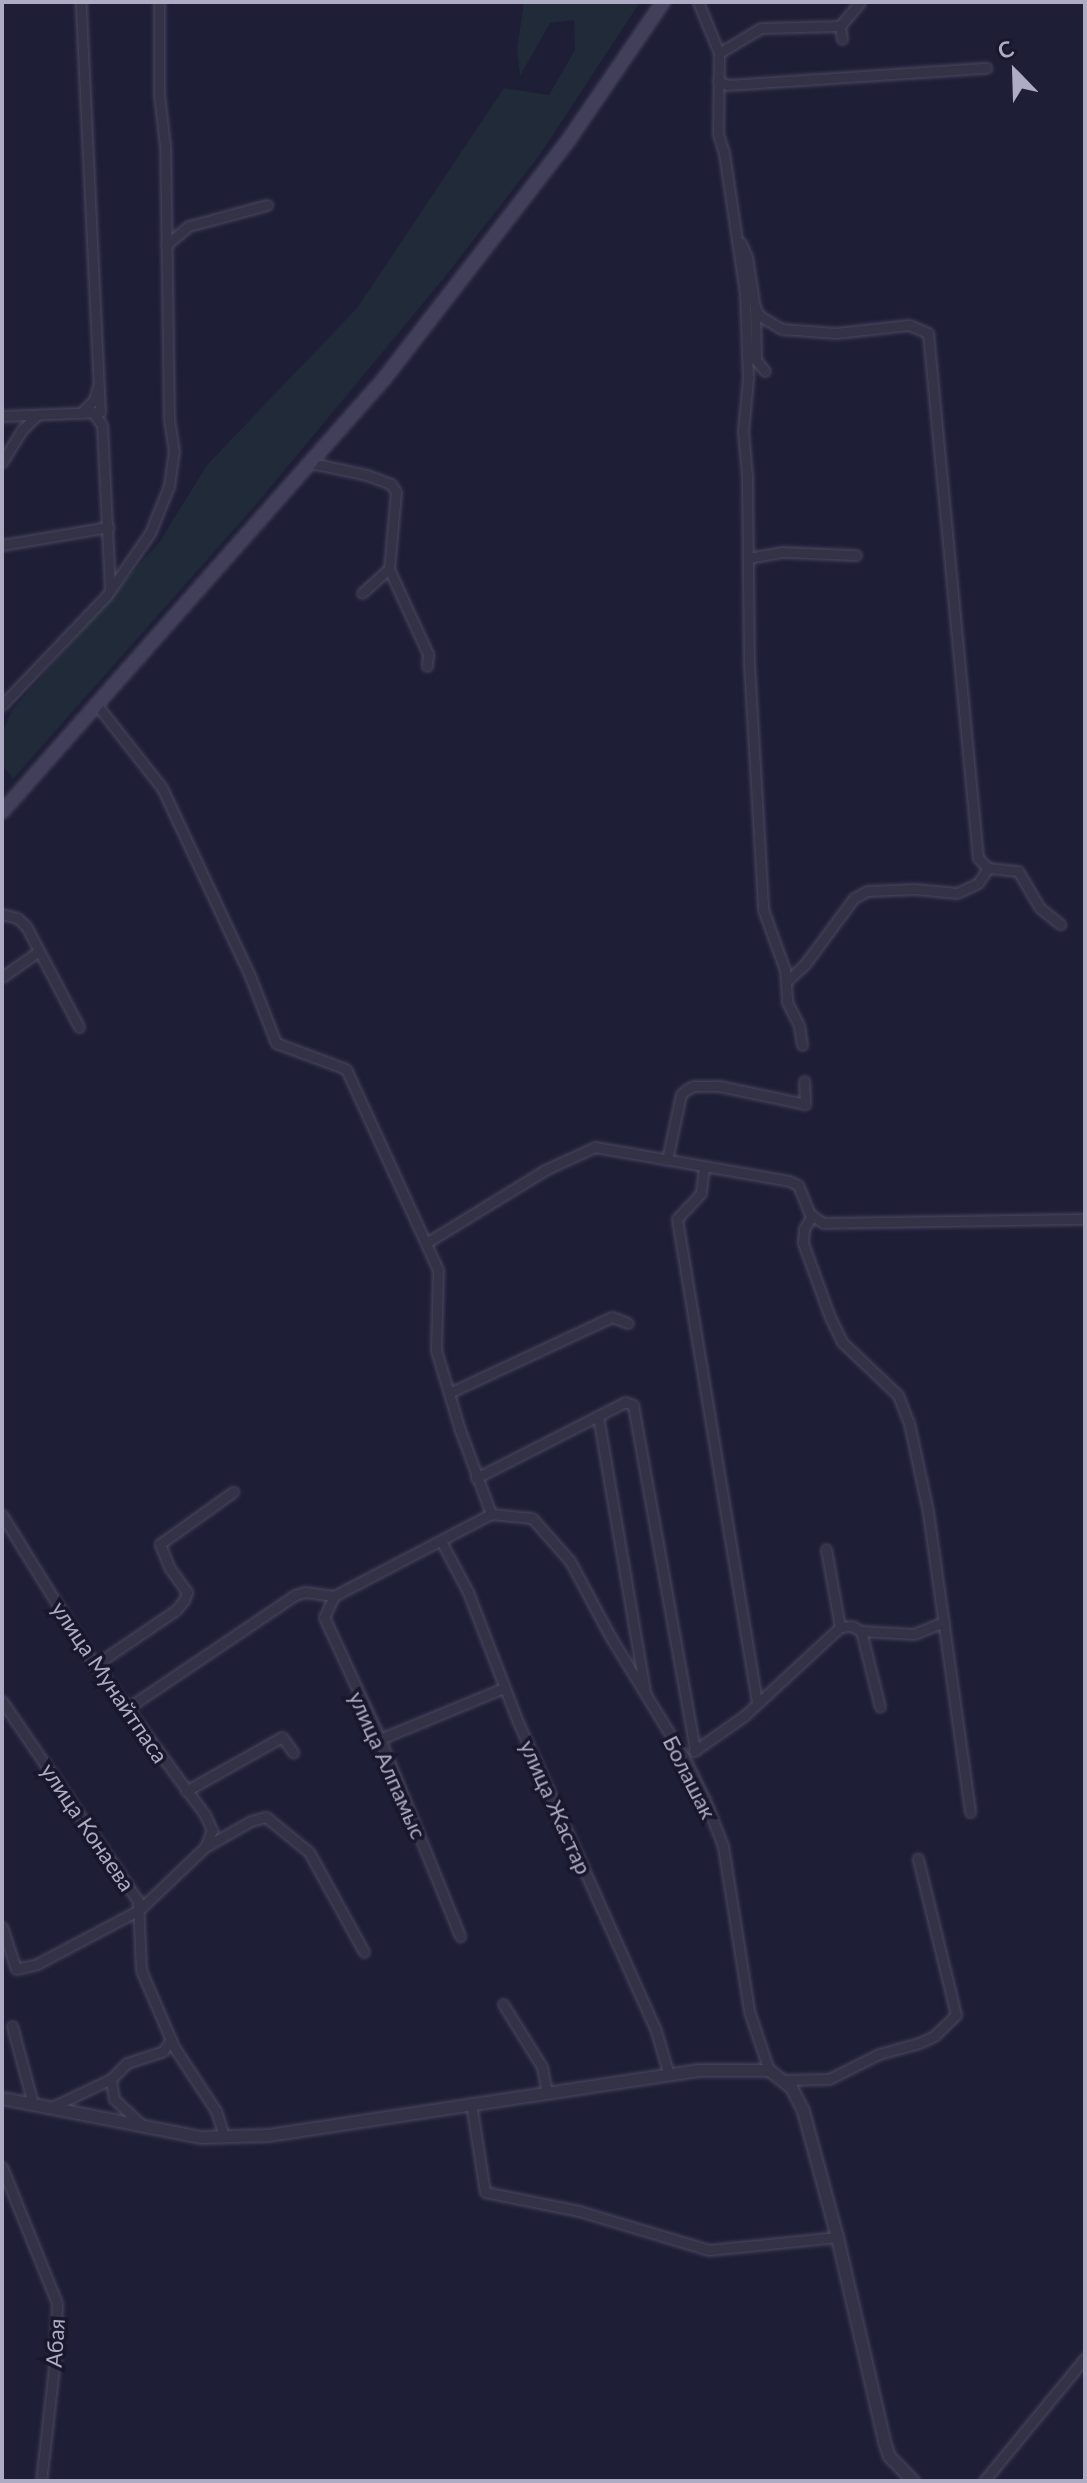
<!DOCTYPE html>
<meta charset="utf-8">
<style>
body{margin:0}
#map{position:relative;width:1087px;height:2483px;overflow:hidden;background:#1f1e37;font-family:Lato,sans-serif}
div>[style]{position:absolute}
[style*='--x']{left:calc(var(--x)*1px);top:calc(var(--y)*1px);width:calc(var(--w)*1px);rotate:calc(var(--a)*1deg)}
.green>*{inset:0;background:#202a38}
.roads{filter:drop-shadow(0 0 2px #4b4960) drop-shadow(0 0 2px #4b4960)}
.minor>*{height:9px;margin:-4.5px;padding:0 4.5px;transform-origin:4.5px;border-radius:4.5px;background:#333247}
.tertiary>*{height:11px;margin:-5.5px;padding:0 5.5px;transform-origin:5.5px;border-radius:5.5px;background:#333247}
.secondary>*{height:12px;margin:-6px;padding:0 6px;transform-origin:6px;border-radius:6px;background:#423f5b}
span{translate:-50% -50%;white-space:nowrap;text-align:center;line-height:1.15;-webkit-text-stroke:7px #19172c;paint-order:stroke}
.street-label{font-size:22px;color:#aeabc5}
.frame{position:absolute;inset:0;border:4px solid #aeabc5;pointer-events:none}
.north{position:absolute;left:975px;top:32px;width:80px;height:80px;-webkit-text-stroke:6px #19172c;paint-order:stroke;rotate:337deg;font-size:22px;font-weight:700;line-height:32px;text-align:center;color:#aeabc5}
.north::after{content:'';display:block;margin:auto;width:28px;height:36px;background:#aeabc5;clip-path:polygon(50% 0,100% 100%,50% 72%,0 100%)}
</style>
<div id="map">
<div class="green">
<div style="clip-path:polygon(524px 2px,640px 2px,539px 156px,444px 278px,254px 507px,13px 779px,2px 764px,2px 734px,12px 710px,160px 541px,207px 465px,357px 308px,504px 88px,549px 95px,575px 50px,574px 20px,550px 23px,520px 76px,517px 48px)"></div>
</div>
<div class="roads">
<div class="minor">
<div style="--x:698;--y:2;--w:55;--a:67.6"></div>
<div style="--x:719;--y:53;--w:81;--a:90.7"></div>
<div style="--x:718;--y:134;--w:20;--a:72"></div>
<div style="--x:724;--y:153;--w:143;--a:81.5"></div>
<div style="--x:745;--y:294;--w:84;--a:88"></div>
<div style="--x:748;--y:378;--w:53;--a:95.4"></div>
<div style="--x:743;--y:431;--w:45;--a:84.9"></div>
<div style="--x:747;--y:476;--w:187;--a:89.4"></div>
<div style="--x:749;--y:663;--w:246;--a:86.7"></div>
<div style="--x:763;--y:909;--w:65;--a:70.2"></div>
<div style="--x:785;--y:970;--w:32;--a:86"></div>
<div style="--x:787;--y:1002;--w:27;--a:63"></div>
<div style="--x:799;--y:1026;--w:19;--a:81"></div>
<div style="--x:840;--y:26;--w:13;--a:81"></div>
<div style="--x:719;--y:53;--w:49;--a:-30.8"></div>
<div style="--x:761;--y:28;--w:79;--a:-1.5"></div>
<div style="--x:840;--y:26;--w:31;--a:-50"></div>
<div style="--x:718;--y:81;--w:11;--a:22"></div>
<div style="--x:728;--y:85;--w:259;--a:-3.8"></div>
<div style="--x:741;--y:243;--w:15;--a:67"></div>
<div style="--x:747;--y:257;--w:52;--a:81.1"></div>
<div style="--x:755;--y:308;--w:9;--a:58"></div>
<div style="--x:760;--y:316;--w:26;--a:31"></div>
<div style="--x:782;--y:329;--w:54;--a:4.2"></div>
<div style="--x:836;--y:333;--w:73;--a:-6.3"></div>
<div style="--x:909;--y:325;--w:21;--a:23"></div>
<div style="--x:928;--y:333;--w:527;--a:84.56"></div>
<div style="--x:978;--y:858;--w:14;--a:45"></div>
<div style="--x:988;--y:868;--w:30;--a:6"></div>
<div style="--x:1018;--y:871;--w:43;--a:59.3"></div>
<div style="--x:1040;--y:908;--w:26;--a:39"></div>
<div style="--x:166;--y:245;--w:30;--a:-40"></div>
<div style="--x:189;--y:226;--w:81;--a:-15.1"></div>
<div style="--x:755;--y:308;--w:52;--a:88.9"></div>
<div style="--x:756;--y:360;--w:14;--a:51"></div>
<div style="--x:81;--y:413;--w:18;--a:-45"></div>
<div style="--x:94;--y:400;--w:15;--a:-74"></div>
<div style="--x:94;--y:414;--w:14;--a:54"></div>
<div style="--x:102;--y:425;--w:162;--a:87.2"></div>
<div style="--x:2;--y:416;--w:98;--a:-2.3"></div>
<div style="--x:100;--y:412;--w:410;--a:-92.7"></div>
<div style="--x:2;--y:462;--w:36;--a:-58"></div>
<div style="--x:21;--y:431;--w:23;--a:-45"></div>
<div style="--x:311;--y:463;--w:57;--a:12.1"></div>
<div style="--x:367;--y:475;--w:26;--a:21"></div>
<div style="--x:391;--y:484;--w:9;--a:58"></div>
<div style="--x:396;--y:492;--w:77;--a:95.2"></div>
<div style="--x:389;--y:569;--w:94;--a:65.4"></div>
<div style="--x:428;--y:654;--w:12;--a:95"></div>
<div style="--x:2;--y:545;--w:108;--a:-9.6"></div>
<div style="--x:748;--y:558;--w:34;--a:-10"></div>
<div style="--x:781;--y:552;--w:75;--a:2.3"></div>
<div style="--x:362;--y:593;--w:36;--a:-42"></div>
<div style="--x:2;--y:705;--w:152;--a:-46.3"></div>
<div style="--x:107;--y:595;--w:75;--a:-55.3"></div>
<div style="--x:150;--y:533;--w:51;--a:-68"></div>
<div style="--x:169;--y:486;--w:35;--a:-82"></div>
<div style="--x:174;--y:451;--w:32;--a:-99"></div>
<div style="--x:169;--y:419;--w:273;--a:-90.8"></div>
<div style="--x:165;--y:146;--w:52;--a:-96.6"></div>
<div style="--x:159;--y:94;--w:92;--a:-90"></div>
<div style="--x:97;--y:705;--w:105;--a:51.9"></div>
<div style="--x:162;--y:788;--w:208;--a:64.9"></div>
<div style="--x:250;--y:976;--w:72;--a:68.8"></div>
<div style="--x:276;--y:1043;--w:75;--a:20.4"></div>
<div style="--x:346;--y:1069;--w:221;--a:65.4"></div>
<div style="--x:438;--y:1270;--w:80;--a:91.4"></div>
<div style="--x:436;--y:1350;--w:84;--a:73.3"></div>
<div style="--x:460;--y:1430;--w:90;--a:69.7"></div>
<div style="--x:2;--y:914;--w:16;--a:15"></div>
<div style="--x:17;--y:918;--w:12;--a:42"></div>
<div style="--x:26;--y:926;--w:114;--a:62.3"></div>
<div style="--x:2;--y:977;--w:45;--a:-35.1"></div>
<div style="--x:788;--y:980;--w:23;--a:-43"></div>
<div style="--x:805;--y:964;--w:82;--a:-53.4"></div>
<div style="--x:854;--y:898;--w:15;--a:-28"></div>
<div style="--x:867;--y:891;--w:48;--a:-2.4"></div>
<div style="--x:915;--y:889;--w:42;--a:5.4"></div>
<div style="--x:957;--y:893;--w:23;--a:-25"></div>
<div style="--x:978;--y:883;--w:18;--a:-56"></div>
<div style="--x:667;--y:1160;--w:67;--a:-78"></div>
<div style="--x:681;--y:1094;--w:6;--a:-39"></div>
<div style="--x:686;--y:1090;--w:8;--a:-30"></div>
<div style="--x:693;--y:1086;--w:26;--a:0"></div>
<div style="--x:719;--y:1086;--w:88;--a:11.8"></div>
<div style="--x:805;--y:1104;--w:23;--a:-92"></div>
<div style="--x:704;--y:1167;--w:26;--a:97"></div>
<div style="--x:701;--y:1193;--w:35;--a:133"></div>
<div style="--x:677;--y:1219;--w:488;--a:80.6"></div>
<div style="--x:812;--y:1216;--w:15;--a:122"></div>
<div style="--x:804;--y:1229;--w:14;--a:94"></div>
<div style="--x:803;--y:1243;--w:79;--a:70"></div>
<div style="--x:830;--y:1317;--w:28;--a:64"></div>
<div style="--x:842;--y:1342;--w:77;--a:43.4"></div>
<div style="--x:898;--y:1395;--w:30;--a:69"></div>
<div style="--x:909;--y:1423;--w:91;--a:77.9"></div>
<div style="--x:928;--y:1512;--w:303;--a:82"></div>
<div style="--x:426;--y:1243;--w:140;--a:-31.5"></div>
<div style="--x:545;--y:1170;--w:55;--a:-24.7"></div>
<div style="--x:595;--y:1147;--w:197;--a:9.9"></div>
<div style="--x:789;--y:1181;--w:10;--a:24"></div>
<div style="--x:798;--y:1185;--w:31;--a:68"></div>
<div style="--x:810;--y:1214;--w:16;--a:35"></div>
<div style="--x:823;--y:1223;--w:262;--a:-0.9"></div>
<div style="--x:449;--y:1393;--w:180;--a:-25"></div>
<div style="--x:612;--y:1317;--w:17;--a:21"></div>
<div style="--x:598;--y:1416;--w:280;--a:80.3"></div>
<div style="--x:476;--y:1478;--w:167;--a:-27"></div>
<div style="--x:625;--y:1402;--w:9;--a:21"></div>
<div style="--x:633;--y:1405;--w:351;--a:79.8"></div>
<div style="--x:2;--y:1515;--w:172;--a:58.3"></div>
<div style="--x:92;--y:1661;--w:191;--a:53.7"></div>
<div style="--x:205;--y:1815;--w:17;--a:65"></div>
<div style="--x:212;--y:1830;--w:16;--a:112"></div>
<div style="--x:441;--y:1541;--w:58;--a:62.1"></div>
<div style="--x:468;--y:1592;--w:139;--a:69"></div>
<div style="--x:518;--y:1722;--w:338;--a:65.9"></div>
<div style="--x:656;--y:2031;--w:46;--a:73.5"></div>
<div style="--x:334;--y:1596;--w:23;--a:115"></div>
<div style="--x:324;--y:1617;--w:134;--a:65.3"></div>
<div style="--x:380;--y:1739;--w:213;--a:67.9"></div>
<div style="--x:840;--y:1627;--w:12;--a:-5"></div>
<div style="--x:852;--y:1626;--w:10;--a:29"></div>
<div style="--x:861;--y:1631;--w:78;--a:76"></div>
<div style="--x:861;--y:1631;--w:53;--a:3.2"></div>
<div style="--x:914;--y:1634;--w:32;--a:-22"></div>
<div style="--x:95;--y:1665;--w:98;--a:-34.2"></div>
<div style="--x:176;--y:1610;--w:13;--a:-51"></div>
<div style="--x:184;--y:1600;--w:9;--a:-69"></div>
<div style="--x:187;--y:1592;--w:29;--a:-126"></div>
<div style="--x:170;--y:1569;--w:27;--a:-112"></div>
<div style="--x:160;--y:1544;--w:90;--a:-35.5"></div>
<div style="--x:2;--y:1701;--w:242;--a:55.8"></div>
<div style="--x:138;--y:1901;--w:69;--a:87.5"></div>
<div style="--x:141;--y:1970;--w:84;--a:66.8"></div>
<div style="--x:174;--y:2047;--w:77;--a:56.7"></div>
<div style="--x:216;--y:2111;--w:25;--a:72"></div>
<div style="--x:126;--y:1709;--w:204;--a:-34"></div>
<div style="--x:295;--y:1595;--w:10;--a:-17"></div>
<div style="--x:305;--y:1592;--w:29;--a:8"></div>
<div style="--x:334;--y:1596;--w:177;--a:-27.6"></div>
<div style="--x:491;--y:1514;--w:41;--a:5.6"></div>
<div style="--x:532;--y:1518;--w:57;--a:48.5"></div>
<div style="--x:570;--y:1561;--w:85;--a:61.9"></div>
<div style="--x:610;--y:1636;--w:142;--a:58.6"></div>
<div style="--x:684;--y:1757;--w:48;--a:64"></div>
<div style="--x:705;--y:1800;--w:49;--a:68.6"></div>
<div style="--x:723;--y:1846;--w:167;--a:81"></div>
<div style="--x:749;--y:2011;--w:62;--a:71.3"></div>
<div style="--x:380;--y:1739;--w:134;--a:-22.4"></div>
<div style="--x:694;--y:1751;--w:61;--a:-35"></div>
<div style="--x:744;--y:1716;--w:131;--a:-42.8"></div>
<div style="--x:840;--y:1627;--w:79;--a:-100.2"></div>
<div style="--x:186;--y:1791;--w:110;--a:-29.4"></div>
<div style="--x:282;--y:1737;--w:19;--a:54"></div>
<div style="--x:2;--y:1927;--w:44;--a:71.6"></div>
<div style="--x:16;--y:1969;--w:22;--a:-13"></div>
<div style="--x:37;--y:1964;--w:115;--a:-27.9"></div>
<div style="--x:139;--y:1910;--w:91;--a:-43.7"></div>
<div style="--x:205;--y:1847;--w:53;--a:-29.5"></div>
<div style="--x:251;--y:1821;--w:16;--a:-15"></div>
<div style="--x:266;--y:1817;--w:55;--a:39.1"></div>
<div style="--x:309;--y:1852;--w:114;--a:61.2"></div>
<div style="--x:503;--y:2004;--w:74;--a:58.2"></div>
<div style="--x:542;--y:2067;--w:25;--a:79"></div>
<div style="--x:12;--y:2026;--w:81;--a:74.9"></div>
<div style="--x:781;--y:2080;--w:48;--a:-1.2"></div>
<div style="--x:829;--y:2079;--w:56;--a:-26.6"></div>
<div style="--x:879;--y:2054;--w:41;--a:-15.4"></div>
<div style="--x:919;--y:2043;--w:17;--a:-25"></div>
<div style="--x:934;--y:2036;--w:30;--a:-44"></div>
<div style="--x:956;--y:2015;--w:161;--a:-103.7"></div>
<div style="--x:471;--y:2103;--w:90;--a:81.1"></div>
<div style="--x:485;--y:2192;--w:96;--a:11.4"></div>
<div style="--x:579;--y:2211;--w:136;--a:16.7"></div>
<div style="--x:709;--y:2250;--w:129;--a:-5.8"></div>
<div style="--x:52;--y:2107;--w:65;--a:-25.4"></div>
<div style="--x:143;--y:2126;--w:40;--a:-137"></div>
<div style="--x:114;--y:2099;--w:20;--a:-99"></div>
<div style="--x:111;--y:2079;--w:23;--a:-45"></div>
<div style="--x:127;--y:2063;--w:38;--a:-18"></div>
<div style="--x:163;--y:2051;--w:14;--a:-54"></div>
<div style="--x:2;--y:2167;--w:147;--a:68"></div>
<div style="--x:57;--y:2303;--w:56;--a:92"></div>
<div style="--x:55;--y:2359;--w:123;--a:96.5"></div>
<div style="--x:984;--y:2481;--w:159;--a:-50.6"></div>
</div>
<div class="tertiary">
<div style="--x:2;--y:2098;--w:203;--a:11.1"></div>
<div style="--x:201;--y:2137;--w:67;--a:-1.7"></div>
<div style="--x:268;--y:2135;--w:435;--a:-8.6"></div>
<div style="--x:698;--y:2070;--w:71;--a:0"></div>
<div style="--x:769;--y:2070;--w:28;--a:38"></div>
<div style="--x:791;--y:2087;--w:27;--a:63"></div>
<div style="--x:803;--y:2111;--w:131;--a:74.9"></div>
<div style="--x:837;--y:2237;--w:209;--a:77"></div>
<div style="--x:884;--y:2441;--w:16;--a:72"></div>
<div style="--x:889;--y:2456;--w:35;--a:46"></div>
</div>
<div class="secondary">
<div style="--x:2;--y:812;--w:577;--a:-48.58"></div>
<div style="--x:384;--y:379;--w:304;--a:-52.3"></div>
<div style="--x:570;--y:138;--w:165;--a:-55.6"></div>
</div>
</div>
<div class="street-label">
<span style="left:110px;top:1682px;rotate:56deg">улица Мунайтпаса</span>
<span style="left:388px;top:1765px;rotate:66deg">улица Алпамыс</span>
<span style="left:690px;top:1777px;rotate:63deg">Болашак</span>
<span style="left:556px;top:1807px;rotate:66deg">улица Жастар</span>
<span style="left:88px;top:1827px;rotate:56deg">улица Конаева</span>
<span style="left:55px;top:2343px;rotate:-86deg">Абая</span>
</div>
<div class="frame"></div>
<div class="north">С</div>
</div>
